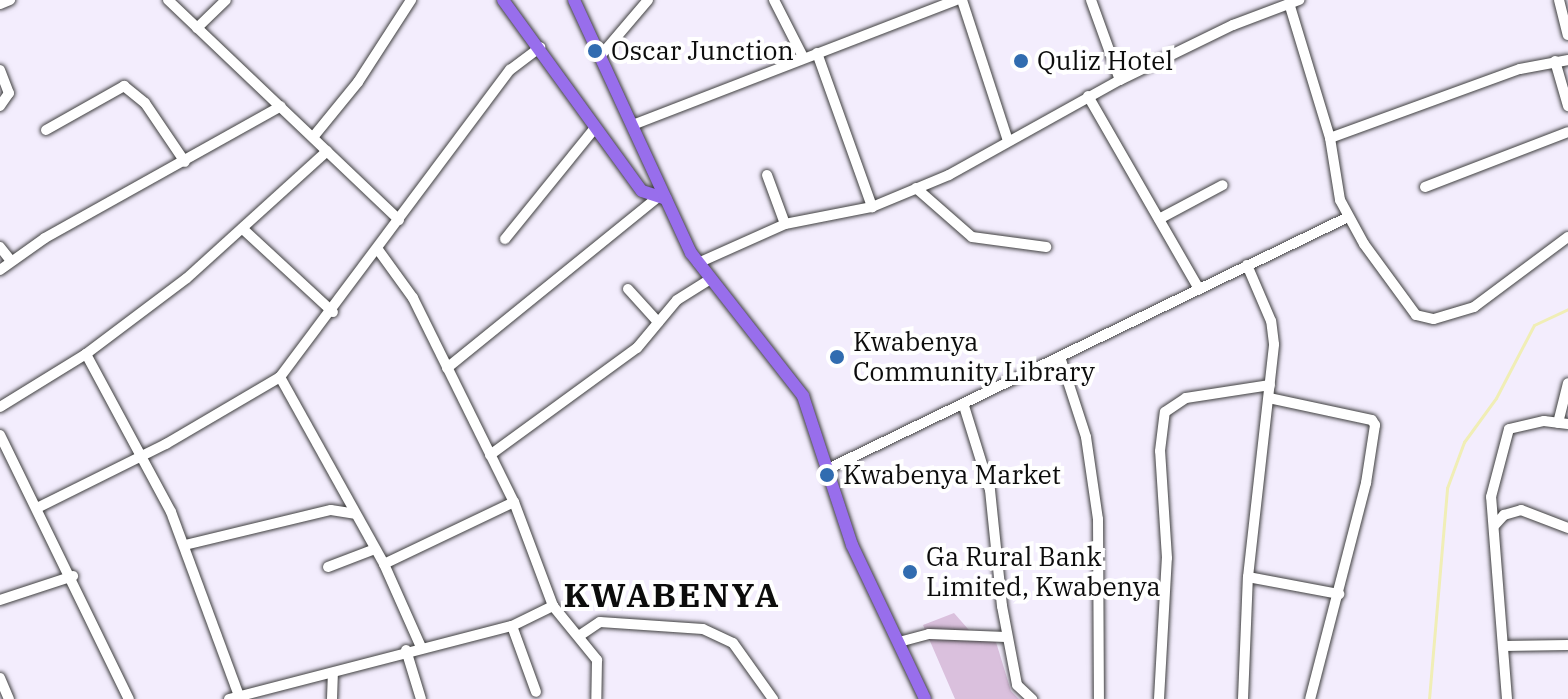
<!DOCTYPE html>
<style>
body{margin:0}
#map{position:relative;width:1568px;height:699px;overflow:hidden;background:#f3edfd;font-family:"IBM Plex Serif",serif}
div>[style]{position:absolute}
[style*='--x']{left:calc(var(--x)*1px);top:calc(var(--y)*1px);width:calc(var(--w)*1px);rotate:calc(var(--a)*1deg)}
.cemetery>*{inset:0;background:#dac0dd}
.stream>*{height:3px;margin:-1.5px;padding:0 1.5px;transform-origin:1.5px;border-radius:1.5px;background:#f0eeb6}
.roads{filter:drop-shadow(0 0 2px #3f3f3f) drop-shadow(0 0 2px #3f3f3f)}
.minor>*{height:10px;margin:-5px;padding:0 5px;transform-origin:5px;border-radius:5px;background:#fff}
.major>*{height:12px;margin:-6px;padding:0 6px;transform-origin:6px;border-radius:6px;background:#986eec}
.dots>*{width:22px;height:22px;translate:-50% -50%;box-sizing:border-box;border:4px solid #fff;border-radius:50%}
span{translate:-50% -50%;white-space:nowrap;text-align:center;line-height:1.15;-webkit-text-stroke:8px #fff;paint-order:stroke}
.poi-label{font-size:26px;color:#0c0c0c}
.left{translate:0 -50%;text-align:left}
.district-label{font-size:34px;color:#0c0c0c;font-weight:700;letter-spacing:2px}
</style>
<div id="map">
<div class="cemetery">
<div style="clip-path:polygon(954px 613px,976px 638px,996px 642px,1011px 691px,1019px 699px,955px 699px,923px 625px)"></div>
</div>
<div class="stream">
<div style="--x:1429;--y:699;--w:212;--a:-85.1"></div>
<div style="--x:1447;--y:488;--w:49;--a:-69.7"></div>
<div style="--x:1464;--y:442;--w:54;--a:-54"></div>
<div style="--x:1496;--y:398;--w:82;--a:-62.5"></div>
<div style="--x:1534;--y:325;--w:38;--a:-25"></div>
</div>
<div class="roads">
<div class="minor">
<div style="--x:168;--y:0;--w:319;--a:43.6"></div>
<div style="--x:774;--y:0;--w:64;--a:63"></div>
<div style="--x:962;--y:0;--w:148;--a:71.9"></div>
<div style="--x:1091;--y:0;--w:85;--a:70.1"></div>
<div style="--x:1559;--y:0;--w:36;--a:76"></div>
<div style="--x:1289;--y:3;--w:141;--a:73.1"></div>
<div style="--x:1330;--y:138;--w:63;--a:80.8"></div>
<div style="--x:1340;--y:200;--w:50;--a:61.4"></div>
<div style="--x:1364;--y:244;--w:88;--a:53.8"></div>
<div style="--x:1416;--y:315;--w:18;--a:13"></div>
<div style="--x:1434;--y:319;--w:42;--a:-16.7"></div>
<div style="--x:1474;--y:307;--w:117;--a:-36.7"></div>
<div style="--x:0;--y:4;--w:11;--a:-22"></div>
<div style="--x:197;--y:28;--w:40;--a:-44"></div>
<div style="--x:817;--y:53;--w:164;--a:70.3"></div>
<div style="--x:602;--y:54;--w:71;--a:-49.6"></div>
<div style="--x:1555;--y:61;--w:47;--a:73.9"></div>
<div style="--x:0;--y:70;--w:25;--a:69"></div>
<div style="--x:9;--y:93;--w:16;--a:125"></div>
<div style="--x:1088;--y:96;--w:223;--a:60.1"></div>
<div style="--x:635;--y:124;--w:344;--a:-21.1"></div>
<div style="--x:46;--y:130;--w:90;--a:-29.4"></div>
<div style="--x:124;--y:86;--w:27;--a:39"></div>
<div style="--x:145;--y:103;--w:71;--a:55.9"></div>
<div style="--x:314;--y:136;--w:70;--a:-50.8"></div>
<div style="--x:358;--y:82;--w:98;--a:-57.1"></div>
<div style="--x:1330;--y:138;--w:202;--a:-20"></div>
<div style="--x:1520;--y:69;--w:49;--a:-10.6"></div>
<div style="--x:767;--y:175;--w:52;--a:69.8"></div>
<div style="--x:1425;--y:187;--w:153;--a:-21"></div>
<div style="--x:916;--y:188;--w:74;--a:41.2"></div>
<div style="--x:972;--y:237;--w:75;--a:7.7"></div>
<div style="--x:1159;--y:219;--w:72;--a:-28"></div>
<div style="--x:244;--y:230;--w:121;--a:42.7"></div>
<div style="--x:505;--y:239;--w:143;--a:-51"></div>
<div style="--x:0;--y:247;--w:18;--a:52"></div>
<div style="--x:379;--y:251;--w:58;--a:54.1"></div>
<div style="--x:413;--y:298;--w:228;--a:63.7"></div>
<div style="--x:514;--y:502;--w:111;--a:69.4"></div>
<div style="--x:553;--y:606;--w:70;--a:50.8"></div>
<div style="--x:597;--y:660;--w:39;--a:91"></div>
<div style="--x:698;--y:263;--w:95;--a:-24.1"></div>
<div style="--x:785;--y:224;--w:89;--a:-11.1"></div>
<div style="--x:872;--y:207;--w:83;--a:-22.6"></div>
<div style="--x:949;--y:175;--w:196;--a:-29.1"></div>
<div style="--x:1120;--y:80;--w:126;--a:-26"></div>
<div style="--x:1233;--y:25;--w:71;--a:-20.7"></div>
<div style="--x:0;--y:270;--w:55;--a:-35.4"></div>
<div style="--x:45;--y:238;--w:270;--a:-29.2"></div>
<div style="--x:628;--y:289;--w:45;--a:47.7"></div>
<div style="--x:86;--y:354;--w:179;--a:61.7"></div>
<div style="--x:171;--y:512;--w:196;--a:69.7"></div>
<div style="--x:1061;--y:360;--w:81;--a:72"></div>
<div style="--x:1086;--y:437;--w:83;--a:81.7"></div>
<div style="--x:1098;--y:519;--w:180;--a:89.7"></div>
<div style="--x:447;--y:368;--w:269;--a:-39"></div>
<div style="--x:280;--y:377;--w:214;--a:60.9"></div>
<div style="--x:384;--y:564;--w:91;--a:66"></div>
<div style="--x:1269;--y:398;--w:105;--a:12.1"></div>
<div style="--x:1372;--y:420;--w:6;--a:59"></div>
<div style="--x:1375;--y:425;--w:59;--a:98.8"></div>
<div style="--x:1366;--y:483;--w:223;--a:104.5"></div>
<div style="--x:964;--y:406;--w:88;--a:72.8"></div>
<div style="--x:990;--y:490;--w:117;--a:84.1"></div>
<div style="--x:1002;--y:606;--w:80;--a:79.2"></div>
<div style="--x:1017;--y:685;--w:21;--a:43"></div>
<div style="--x:0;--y:407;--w:101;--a:-31.6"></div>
<div style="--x:86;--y:354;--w:126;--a:-37"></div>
<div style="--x:187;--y:278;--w:189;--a:-42.2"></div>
<div style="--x:1558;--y:423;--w:41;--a:-76"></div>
<div style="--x:0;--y:435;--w:294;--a:64"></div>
<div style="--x:490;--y:455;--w:182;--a:-36.1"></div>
<div style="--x:637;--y:348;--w:62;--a:-50.2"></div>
<div style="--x:677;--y:300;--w:39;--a:-32"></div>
<div style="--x:830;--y:468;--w:576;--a:-25.85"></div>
<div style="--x:39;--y:507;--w:142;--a:-26.4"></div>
<div style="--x:166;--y:444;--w:132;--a:-30.4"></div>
<div style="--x:280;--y:377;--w:384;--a:-53.2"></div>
<div style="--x:510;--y:70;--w:38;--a:-37"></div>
<div style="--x:1494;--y:526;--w:15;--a:-48"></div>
<div style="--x:1504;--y:515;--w:18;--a:-16"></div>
<div style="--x:1521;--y:510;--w:50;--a:21"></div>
<div style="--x:185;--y:545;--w:150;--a:-13.5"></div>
<div style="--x:331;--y:510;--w:24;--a:9"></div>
<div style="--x:384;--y:564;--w:144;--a:-25.5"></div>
<div style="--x:328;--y:567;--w:50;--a:-21"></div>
<div style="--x:1248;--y:577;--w:93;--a:10.6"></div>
<div style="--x:0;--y:600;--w:77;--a:-18.2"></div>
<div style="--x:512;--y:626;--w:70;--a:70"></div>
<div style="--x:579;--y:636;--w:25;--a:-34"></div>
<div style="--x:600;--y:622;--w:103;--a:3.9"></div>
<div style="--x:703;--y:629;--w:33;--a:25"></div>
<div style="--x:733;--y:643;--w:69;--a:54.5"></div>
<div style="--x:899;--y:642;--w:31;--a:-15"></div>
<div style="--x:929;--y:634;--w:77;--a:2.2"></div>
<div style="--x:1504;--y:646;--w:64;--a:-0.9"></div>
<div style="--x:406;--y:650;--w:51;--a:73"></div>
<div style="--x:0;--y:678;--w:23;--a:67"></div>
<div style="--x:229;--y:699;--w:292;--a:-14.5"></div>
<div style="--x:512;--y:626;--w:46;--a:-26"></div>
<div style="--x:332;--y:699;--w:26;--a:-88"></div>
<div style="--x:1159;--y:699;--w:141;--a:-86.8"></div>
<div style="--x:1167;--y:558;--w:107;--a:-93.7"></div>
<div style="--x:1160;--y:451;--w:39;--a:-83"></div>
<div style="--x:1165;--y:412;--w:25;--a:-34"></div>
<div style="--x:1186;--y:398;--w:85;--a:-8.8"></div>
<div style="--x:1243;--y:699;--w:122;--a:-87.7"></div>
<div style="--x:1248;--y:577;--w:234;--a:-83.6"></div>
<div style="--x:1274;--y:344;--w:23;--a:-97"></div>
<div style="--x:1271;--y:321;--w:61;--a:-113.2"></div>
<div style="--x:1507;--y:699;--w:203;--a:-94.5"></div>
<div style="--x:1491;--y:497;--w:70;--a:-75.2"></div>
<div style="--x:1509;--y:429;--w:36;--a:-13"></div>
<div style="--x:1544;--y:421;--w:24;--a:7"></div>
</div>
<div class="major">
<div style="--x:503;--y:0;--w:236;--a:54"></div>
<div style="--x:642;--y:191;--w:25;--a:18"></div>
<div style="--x:574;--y:0;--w:279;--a:65.2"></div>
<div style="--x:691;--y:253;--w:182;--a:51.9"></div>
<div style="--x:803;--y:396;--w:157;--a:71.8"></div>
<div style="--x:852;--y:545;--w:170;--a:64.6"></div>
</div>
</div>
<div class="dots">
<div style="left:595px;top:51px;background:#316cb0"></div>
<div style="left:1021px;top:61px;background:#316cb0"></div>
<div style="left:837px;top:357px;background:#316cb0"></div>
<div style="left:827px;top:475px;background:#316cb0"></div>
<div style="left:910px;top:572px;background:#316cb0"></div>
</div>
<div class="poi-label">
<span class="left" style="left:611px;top:51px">Oscar Junction</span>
<span class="left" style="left:1037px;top:61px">Quliz Hotel</span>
<span class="left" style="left:853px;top:357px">Kwabenya<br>Community Library</span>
<span class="left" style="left:843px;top:475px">Kwabenya Market</span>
<span class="left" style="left:926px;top:572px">Ga Rural Bank<br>Limited, Kwabenya</span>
</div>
<div class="district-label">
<span style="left:672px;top:595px">KWABENYA</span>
</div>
</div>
